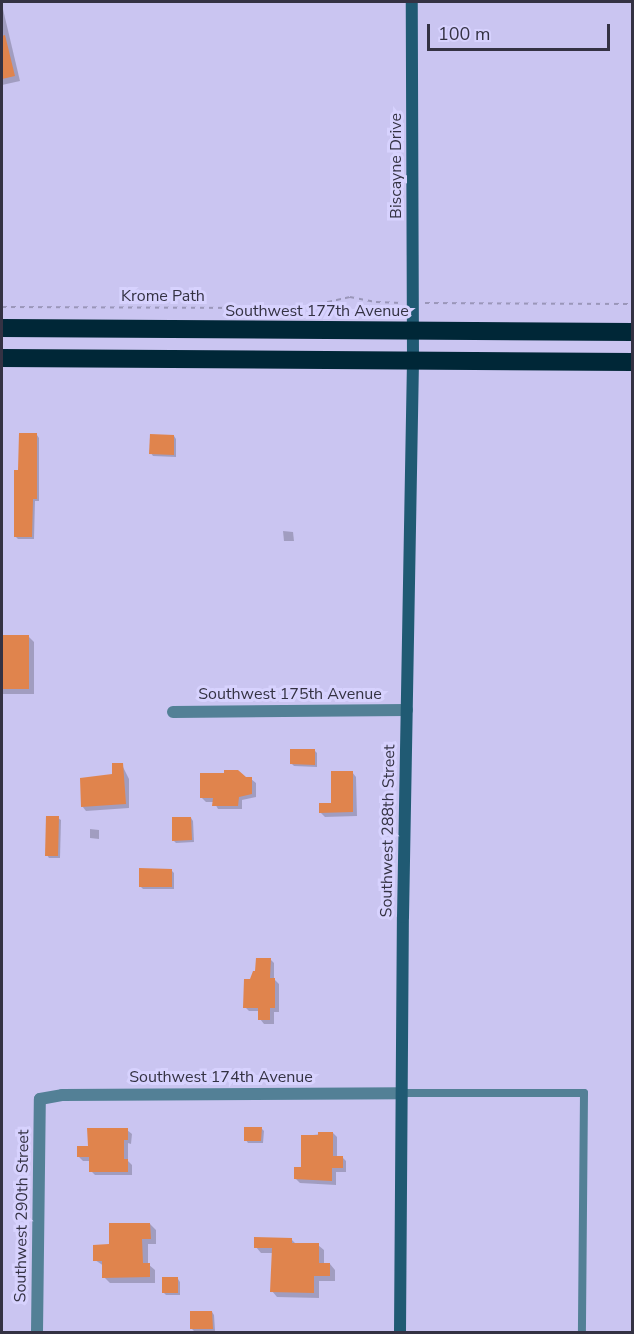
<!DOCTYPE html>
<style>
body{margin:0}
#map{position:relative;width:634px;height:1334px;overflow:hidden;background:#cac5f1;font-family:"Nunito Sans",sans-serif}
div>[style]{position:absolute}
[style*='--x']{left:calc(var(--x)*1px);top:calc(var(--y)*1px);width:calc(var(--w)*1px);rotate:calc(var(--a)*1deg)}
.shadow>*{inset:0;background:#0003}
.building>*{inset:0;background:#e0844d}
.path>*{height:2px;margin-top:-1px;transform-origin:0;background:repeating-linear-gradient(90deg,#9a96b9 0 4.5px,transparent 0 9px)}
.lane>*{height:8px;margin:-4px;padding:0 4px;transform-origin:4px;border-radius:4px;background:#538096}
.street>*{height:12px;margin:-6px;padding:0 6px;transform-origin:6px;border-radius:6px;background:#538096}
.secondary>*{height:12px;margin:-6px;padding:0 6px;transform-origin:6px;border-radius:6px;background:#205a73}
.highway>*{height:18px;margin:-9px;padding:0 9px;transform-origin:9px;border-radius:9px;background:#002737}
span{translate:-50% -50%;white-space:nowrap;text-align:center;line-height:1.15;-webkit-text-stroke:6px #d7d2fe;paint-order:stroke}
.street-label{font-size:16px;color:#343243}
.frame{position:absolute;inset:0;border:3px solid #343243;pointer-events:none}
.scale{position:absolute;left:427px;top:24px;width:183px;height:27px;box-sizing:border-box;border:3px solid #343243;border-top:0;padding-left:8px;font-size:18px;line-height:21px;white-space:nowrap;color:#343243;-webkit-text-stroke:4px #d7d2fe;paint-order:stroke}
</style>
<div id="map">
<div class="shadow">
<div style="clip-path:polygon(2px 5px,20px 81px,2px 85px)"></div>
<div style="clip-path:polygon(37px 435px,39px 438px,39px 501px,35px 501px,34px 539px,18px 539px,15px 536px,20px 472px)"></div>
<div style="clip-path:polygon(174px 436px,176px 439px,176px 457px,153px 456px,151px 453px)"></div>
<div style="clip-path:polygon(283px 531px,293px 532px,294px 541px,284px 541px)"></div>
<div style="clip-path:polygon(2px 636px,28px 636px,34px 642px,34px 694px,2px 694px)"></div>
<div style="clip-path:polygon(315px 751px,317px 753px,317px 767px,294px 766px,292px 764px)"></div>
<div style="clip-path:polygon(122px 765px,129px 779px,129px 808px,86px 811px,82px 806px)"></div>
<div style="clip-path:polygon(352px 772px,356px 777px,357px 816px,325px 817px,320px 812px,333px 804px)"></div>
<div style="clip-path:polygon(245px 779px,251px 779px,256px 783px,256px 797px,242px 800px,242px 809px,218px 809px,214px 802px,206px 802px,201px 797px)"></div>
<div style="clip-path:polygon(58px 818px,61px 820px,60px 858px,49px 858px,47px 855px)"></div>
<div style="clip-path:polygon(191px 818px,193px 821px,194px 842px,176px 843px,173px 840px)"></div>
<div style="clip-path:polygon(90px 829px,99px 830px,99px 839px,90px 838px)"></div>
<div style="clip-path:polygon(171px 870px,174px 873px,174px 889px,143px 889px,140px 886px)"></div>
<div style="clip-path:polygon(270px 959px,274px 963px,274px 979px,279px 984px,279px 1012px,274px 1012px,274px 1024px,264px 1024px,260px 1019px,260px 1011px,249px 1011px,245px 1007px,251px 980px)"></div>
<div style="clip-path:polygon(261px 1128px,264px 1131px,263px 1143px,248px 1143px,246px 1140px)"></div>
<div style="clip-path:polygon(127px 1130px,132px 1134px,131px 1144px,128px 1143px,128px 1161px,132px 1165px,132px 1175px,95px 1175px,91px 1171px,91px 1161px,83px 1161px,79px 1157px,89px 1148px)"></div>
<div style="clip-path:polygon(333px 1133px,337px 1137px,337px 1157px,342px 1157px,346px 1161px,346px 1172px,336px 1172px,336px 1185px,300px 1183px,295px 1178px,303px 1168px,303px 1136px)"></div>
<div style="clip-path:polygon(150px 1224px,156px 1230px,156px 1244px,148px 1244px,148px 1264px,155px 1270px,155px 1283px,110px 1283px,104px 1277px,104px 1266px,95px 1260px,111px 1246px)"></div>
<div style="clip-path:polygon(291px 1239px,296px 1244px,318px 1245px,324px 1250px,324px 1264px,330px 1264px,335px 1270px,335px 1281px,319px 1281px,319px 1298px,277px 1297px,272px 1291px,274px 1253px,261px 1253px,256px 1247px)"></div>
<div style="clip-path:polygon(178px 1279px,180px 1282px,180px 1295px,166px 1295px,164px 1293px)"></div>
<div style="clip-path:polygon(212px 1312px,214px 1315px,215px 1331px,194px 1331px,192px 1329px)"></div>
</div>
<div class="building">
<div style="clip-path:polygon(5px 35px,15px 76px,2px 79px,2px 36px)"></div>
<div style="clip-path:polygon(19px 433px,37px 433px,37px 499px,33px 499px,32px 537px,14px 537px,14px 470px,18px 470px)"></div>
<div style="clip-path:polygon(150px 434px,174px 435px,174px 455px,149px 454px)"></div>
<div style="clip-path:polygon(2px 635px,29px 635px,29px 689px,2px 689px)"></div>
<div style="clip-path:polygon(290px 749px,315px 749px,315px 765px,290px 764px)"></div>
<div style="clip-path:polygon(112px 763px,123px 763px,126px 804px,81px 807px,80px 778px,112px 774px)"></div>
<div style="clip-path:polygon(224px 770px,238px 770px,246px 777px,252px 777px,252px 794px,239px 797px,238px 806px,212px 806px,213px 798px,200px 798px,200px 773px,224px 773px)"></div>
<div style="clip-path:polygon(331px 771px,353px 771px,353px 812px,319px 813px,319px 803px,331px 803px)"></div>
<div style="clip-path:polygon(46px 816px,59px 816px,58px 856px,45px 856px)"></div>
<div style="clip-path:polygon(172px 817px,191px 817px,192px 840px,172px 841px)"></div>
<div style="clip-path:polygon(139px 868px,172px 869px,172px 887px,139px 887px)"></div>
<div style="clip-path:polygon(256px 958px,271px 958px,270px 978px,275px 978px,275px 1008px,270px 1008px,270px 1020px,258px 1020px,258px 1008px,243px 1008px,244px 979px,250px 979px,253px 971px,255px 971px)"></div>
<div style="clip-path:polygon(244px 1127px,262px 1127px,261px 1141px,244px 1141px)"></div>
<div style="clip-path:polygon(87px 1128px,128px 1128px,128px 1140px,124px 1140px,124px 1159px,128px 1159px,128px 1172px,89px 1172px,89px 1157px,77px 1157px,77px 1146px,88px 1146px)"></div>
<div style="clip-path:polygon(318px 1132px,333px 1132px,333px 1156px,343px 1156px,343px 1168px,332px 1168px,332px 1181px,294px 1179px,294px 1167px,301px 1167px,301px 1135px,318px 1135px)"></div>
<div style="clip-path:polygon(109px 1223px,150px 1223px,151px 1239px,142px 1239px,143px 1263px,150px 1263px,150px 1277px,102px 1278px,102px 1261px,93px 1261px,93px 1245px,109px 1244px)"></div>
<div style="clip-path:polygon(254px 1237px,292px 1238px,292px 1243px,319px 1243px,319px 1263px,330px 1263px,330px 1276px,314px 1276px,314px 1293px,270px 1292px,272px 1248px,254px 1248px)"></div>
<div style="clip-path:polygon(162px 1277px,178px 1277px,178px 1293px,162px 1293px)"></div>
<div style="clip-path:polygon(190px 1311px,212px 1311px,213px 1329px,190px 1329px)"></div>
</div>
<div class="path">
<div style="--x:425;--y:303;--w:207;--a:0.3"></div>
<div style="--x:2;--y:307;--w:263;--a:0.2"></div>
<div style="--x:265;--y:308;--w:45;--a:-2.5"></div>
<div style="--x:310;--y:306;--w:41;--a:-12.7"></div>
<div style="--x:350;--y:297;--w:26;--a:11"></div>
<div style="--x:376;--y:302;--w:26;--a:2"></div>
</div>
<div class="lane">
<div style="--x:403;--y:1093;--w:181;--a:0"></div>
<div style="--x:584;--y:1093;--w:239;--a:90.5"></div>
</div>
<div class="street">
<div style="--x:173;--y:712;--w:234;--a:-0.5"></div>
<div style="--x:37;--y:1332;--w:233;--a:-89.3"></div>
<div style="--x:40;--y:1099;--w:22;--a:-10"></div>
<div style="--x:62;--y:1095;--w:341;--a:-0.3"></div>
</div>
<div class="secondary">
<div style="--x:400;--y:1332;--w:415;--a:-89.6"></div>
<div style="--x:403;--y:917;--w:556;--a:-88.97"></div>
<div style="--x:413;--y:361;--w:359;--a:-90.2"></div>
</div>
<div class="highway">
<div style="--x:2;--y:328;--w:630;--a:0.36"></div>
<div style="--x:2;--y:358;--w:630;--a:0.36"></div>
</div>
<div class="street-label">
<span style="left:396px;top:166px;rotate:-90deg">Biscayne Drive</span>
<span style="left:163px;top:296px">Krome Path</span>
<span style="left:317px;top:311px">Southwest 177th Avenue</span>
<span style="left:290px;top:694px">Southwest 175th Avenue</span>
<span style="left:388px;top:831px;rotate:-89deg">Southwest 288th Street</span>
<span style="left:221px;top:1077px">Southwest 174th Avenue</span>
<span style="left:22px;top:1216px;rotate:-89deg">Southwest 290th Street</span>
</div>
<div class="frame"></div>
<div class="scale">100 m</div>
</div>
